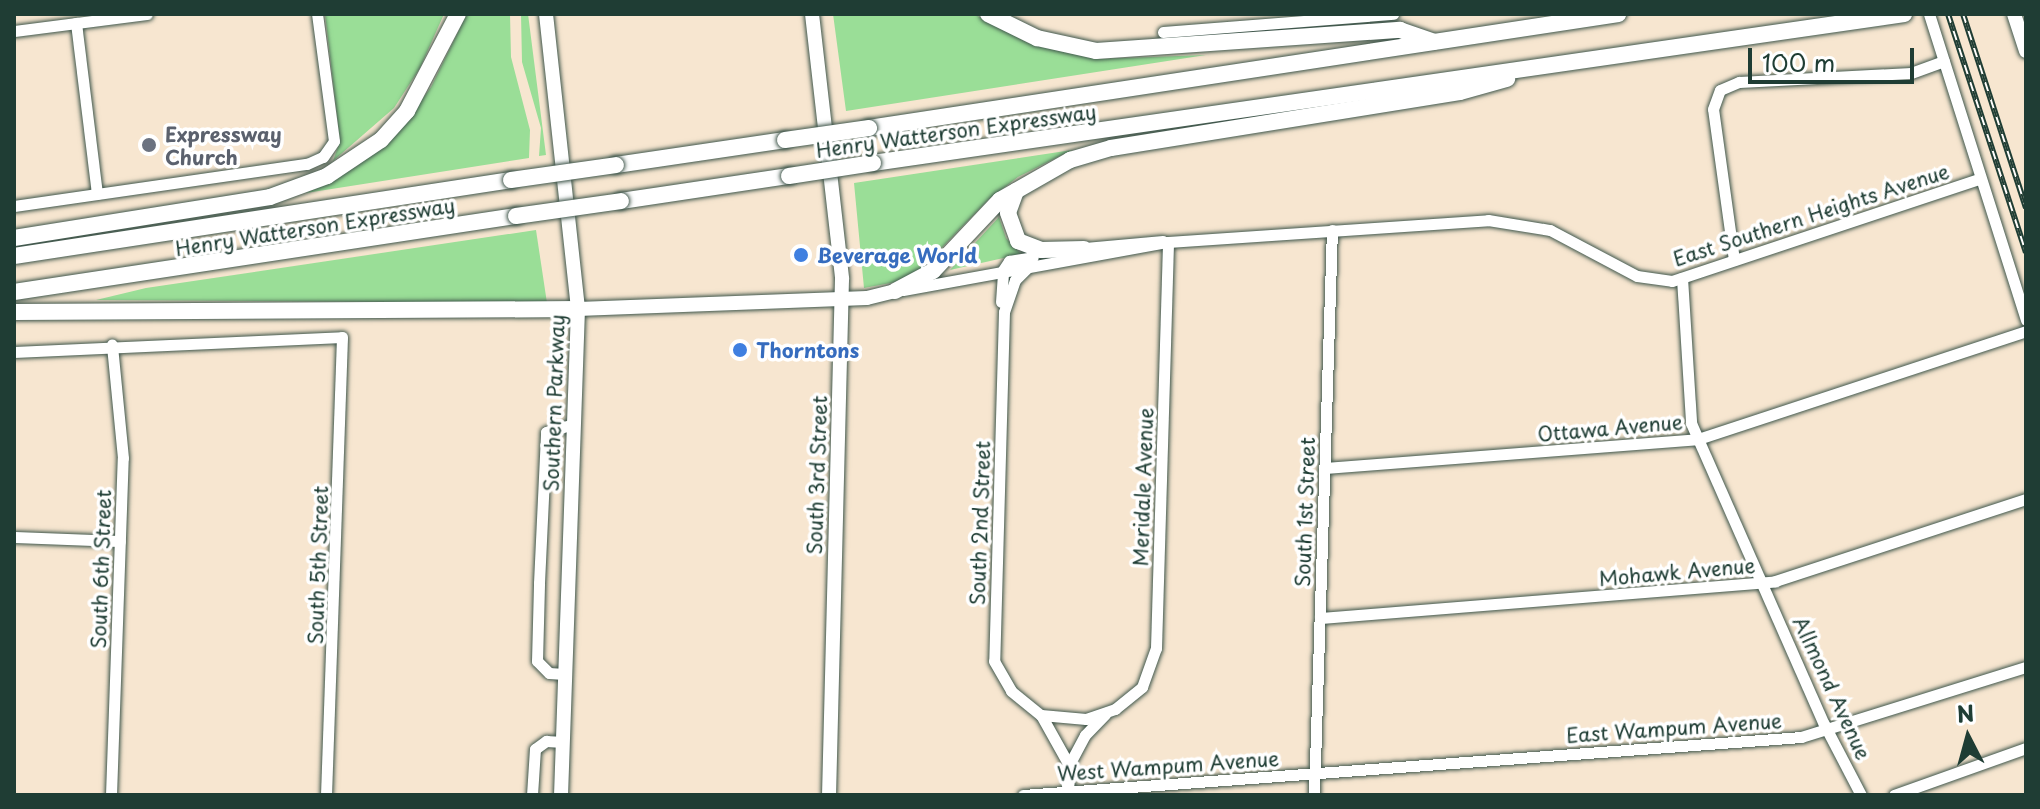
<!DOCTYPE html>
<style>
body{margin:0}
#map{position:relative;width:2040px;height:809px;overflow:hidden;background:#f7e6d0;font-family:"Playpen Sans",sans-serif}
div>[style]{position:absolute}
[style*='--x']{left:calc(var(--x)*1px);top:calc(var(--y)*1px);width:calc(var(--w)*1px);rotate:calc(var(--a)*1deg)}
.green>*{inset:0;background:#9ade97}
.roads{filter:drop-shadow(0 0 2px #3f564b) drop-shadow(0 0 2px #3f564b)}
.minor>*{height:11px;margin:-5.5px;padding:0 5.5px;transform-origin:5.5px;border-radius:5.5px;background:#fff}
.major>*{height:14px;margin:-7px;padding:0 7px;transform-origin:7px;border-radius:7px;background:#fff}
.highway>*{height:16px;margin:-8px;padding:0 8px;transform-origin:8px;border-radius:8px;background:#fff}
.rail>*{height:6px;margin-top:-3px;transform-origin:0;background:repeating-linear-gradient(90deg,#fff 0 9px,#1f3d34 0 18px);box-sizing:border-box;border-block:2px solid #1f3d34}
.bridges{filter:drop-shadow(0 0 2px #3f564b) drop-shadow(0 0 2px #3f564b)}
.highway-bridge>*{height:16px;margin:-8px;padding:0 8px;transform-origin:8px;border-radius:8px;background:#fff}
.dots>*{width:22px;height:22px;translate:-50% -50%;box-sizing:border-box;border:4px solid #fff;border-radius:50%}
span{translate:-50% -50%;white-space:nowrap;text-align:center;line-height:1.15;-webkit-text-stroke:7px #fff;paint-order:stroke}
.street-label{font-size:20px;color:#1f3d34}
.worship-label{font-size:20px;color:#5b616d;font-weight:700}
.left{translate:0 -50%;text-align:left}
.shop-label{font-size:20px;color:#366cbe;font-weight:700}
.frame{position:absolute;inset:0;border:16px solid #1f3d34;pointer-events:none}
.north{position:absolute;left:1928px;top:697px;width:80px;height:80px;-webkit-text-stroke:6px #fff;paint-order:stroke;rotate:354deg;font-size:22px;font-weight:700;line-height:32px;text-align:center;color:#1f3d34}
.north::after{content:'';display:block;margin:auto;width:28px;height:36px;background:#1f3d34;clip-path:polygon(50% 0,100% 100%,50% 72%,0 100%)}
.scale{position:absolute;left:1748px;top:48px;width:166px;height:36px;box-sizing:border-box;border:4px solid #1f3d34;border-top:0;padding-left:10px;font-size:24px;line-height:28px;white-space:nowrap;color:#1f3d34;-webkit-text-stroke:6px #fff;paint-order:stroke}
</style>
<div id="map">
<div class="green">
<div style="clip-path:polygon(325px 14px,444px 14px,420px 68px,394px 108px,333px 161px,340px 141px)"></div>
<div style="clip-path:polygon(467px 14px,510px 14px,511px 57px,530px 130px,529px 158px,306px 193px,357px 166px,400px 130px,431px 87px)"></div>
<div style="clip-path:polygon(521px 14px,528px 14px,546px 155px,539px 156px,541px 128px,522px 62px)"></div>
<div style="clip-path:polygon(833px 14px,974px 14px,1028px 43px,1095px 59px,1206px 55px,846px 111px)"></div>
<div style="clip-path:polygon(1072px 150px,1018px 177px,988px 200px,921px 269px,896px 282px,864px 288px,854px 183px)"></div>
<div style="clip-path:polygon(999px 217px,1006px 238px,1021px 254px,950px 270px)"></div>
<div style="clip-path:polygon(536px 230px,547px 303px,96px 300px,146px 288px)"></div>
</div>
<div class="roads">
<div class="minor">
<div style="--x:1929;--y:14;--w:321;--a:72.4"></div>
<div style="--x:76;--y:23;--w:172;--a:83"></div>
<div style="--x:14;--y:31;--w:134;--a:-7.3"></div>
<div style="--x:1163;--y:32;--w:231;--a:-4.5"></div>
<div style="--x:14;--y:206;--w:296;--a:-8.2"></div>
<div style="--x:307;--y:164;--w:17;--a:-24"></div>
<div style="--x:323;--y:157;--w:19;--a:-55"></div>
<div style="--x:334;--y:141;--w:128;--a:-97.6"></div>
<div style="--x:1085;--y:248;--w:78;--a:-5.1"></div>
<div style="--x:1734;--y:260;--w:152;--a:-97.9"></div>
<div style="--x:1713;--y:109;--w:20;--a:-70"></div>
<div style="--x:1720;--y:90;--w:21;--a:-23"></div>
<div style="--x:1739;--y:82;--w:172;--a:-3"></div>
<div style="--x:1911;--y:73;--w:35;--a:-20"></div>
<div style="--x:1029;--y:266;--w:20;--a:135"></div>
<div style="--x:1015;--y:280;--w:34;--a:109"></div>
<div style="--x:1004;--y:312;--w:349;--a:91.6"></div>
<div style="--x:994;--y:661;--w:34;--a:60"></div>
<div style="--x:1011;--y:691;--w:38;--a:39"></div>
<div style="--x:1041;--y:715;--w:45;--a:5.1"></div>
<div style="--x:1086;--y:719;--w:31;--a:-19"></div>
<div style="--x:1115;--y:709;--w:35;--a:-39"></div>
<div style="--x:1142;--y:687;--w:41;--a:-70.3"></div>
<div style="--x:1156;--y:648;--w:406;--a:-88.3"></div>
<div style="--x:1682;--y:278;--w:145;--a:86.4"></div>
<div style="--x:1691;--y:423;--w:329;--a:66.2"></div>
<div style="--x:1824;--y:724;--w:80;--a:62.5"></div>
<div style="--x:903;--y:290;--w:269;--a:-10.3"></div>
<div style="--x:1168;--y:242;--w:321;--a:-3.9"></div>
<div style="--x:1488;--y:220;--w:63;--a:9.2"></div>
<div style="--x:1550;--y:230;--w:98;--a:27.9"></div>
<div style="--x:1637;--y:276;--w:35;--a:8"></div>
<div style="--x:1672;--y:281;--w:324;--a:-18.4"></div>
<div style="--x:1001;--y:302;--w:32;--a:-86"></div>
<div style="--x:1003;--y:270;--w:11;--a:-56"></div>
<div style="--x:1009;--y:261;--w:24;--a:-9"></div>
<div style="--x:14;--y:352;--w:328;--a:-2.6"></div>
<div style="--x:342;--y:337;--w:458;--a:92"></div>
<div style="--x:1324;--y:468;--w:375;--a:-4.4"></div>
<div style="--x:1698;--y:439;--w:345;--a:-18.2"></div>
<div style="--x:14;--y:537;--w:106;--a:2.2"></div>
<div style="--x:1320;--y:618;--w:457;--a:-4.6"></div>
<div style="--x:1775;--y:581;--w:264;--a:-18.1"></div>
<div style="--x:564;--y:674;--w:15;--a:-176"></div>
<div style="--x:549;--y:673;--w:17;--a:-135"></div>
<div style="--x:537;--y:661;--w:78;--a:-88.5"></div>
<div style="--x:539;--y:583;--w:151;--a:-87.3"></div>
<div style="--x:546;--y:432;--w:29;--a:-16"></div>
<div style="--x:1041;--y:715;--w:57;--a:60.8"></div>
<div style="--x:1069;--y:765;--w:30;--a:92"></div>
<div style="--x:1069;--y:765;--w:34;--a:-62"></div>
<div style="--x:1085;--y:735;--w:29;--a:-46"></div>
<div style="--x:111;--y:795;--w:337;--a:-88"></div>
<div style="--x:123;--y:458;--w:114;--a:-95.6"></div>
<div style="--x:532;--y:795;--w:46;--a:-86.3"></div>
<div style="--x:535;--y:749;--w:14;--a:-36"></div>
<div style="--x:546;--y:741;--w:17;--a:3"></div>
<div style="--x:1023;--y:795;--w:780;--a:-4.26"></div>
<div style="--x:1801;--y:737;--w:236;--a:-17.3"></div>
<div style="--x:1314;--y:795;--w:565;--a:-88.18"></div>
<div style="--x:1894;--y:795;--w:140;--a:-19.6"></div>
</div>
<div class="major">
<div style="--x:546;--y:14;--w:297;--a:83.8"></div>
<div style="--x:578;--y:309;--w:486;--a:92"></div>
<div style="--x:812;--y:14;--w:267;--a:83.5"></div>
<div style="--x:842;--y:279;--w:516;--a:91.44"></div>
<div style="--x:2014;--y:14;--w:39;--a:72"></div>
<div style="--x:578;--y:309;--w:289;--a:-2.2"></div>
<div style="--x:867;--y:298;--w:29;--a:-14"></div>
</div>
<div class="highway">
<div style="--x:988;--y:14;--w:55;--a:26.1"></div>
<div style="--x:1037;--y:38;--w:60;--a:12.4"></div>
<div style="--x:1096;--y:51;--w:305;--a:-4"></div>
<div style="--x:1400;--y:30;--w:36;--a:19"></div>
<div style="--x:869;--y:128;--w:758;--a:-8.65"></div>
<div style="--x:873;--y:163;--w:1042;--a:-8.22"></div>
<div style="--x:616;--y:165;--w:171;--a:-8.4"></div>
<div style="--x:1016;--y:191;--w:23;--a:110"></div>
<div style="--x:1008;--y:213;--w:30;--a:70"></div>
<div style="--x:1018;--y:241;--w:25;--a:21"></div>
<div style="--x:1041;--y:250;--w:43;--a:-1.3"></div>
<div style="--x:621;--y:201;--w:170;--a:-8.5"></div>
<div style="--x:14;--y:238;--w:259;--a:-9.1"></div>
<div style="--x:270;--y:197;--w:61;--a:-20.2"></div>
<div style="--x:327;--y:176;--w:65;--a:-33.7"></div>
<div style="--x:381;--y:140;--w:39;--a:-48"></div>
<div style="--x:407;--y:111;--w:110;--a:-62.3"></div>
<div style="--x:14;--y:256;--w:503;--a:-8.69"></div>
<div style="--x:895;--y:291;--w:43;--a:-27.8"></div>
<div style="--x:933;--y:271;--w:98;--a:-46.7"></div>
<div style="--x:1000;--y:200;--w:81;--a:-29.7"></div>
<div style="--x:1070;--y:160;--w:43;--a:-16.3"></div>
<div style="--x:1111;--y:148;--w:353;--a:-9.1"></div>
<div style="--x:1460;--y:92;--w:49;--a:-15.5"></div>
<div style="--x:14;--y:292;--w:508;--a:-8.61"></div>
<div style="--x:14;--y:312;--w:564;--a:-0.3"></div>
</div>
</div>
<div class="rail">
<div style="--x:1948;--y:14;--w:251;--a:71.9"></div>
<div style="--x:1963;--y:14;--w:204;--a:72"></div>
</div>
<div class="bridges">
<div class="highway-bridge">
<div style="--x:785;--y:140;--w:85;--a:-8.1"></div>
<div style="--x:789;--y:176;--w:85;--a:-8.8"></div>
<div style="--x:511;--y:180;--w:106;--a:-8.1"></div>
<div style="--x:516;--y:216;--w:106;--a:-8.1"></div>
</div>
</div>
<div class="dots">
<div style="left:149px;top:145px;background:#6b7280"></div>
<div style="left:801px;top:255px;background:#3f7fe0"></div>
<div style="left:740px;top:350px;background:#3f7fe0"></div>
</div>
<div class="street-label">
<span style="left:956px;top:131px;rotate:-8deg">Henry Watterson Expressway</span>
<span style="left:1811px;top:215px;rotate:-18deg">East Southern Heights Avenue</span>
<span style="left:315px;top:227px;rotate:-9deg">Henry Watterson Expressway</span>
<span style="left:554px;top:403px;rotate:-88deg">Southern Parkway</span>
<span style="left:1610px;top:428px;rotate:-5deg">Ottawa Avenue</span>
<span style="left:817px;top:475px;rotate:-88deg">South 3rd Street</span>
<span style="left:1143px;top:487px;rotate:-88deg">Meridale Avenue</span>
<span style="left:1305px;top:512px;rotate:-88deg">South 1st Street</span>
<span style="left:980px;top:523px;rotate:-88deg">South 2nd Street</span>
<span style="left:318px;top:565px;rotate:-88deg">South 5th Street</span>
<span style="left:101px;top:569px;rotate:-88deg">South 6th Street</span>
<span style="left:1677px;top:572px;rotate:-5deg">Mohawk Avenue</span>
<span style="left:1832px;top:688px;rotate:65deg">Allmond Avenue</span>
<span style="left:1674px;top:728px;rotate:-4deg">East Wampum Avenue</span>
<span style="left:1168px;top:766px;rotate:-4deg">West Wampum Avenue</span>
</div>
<div class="worship-label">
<span class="left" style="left:165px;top:146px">Expressway<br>Church</span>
</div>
<div class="shop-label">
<span class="left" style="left:817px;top:255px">Beverage World</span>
<span class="left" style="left:756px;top:350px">Thorntons</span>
</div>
<div class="frame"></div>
<div class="north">N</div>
<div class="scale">100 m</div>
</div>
